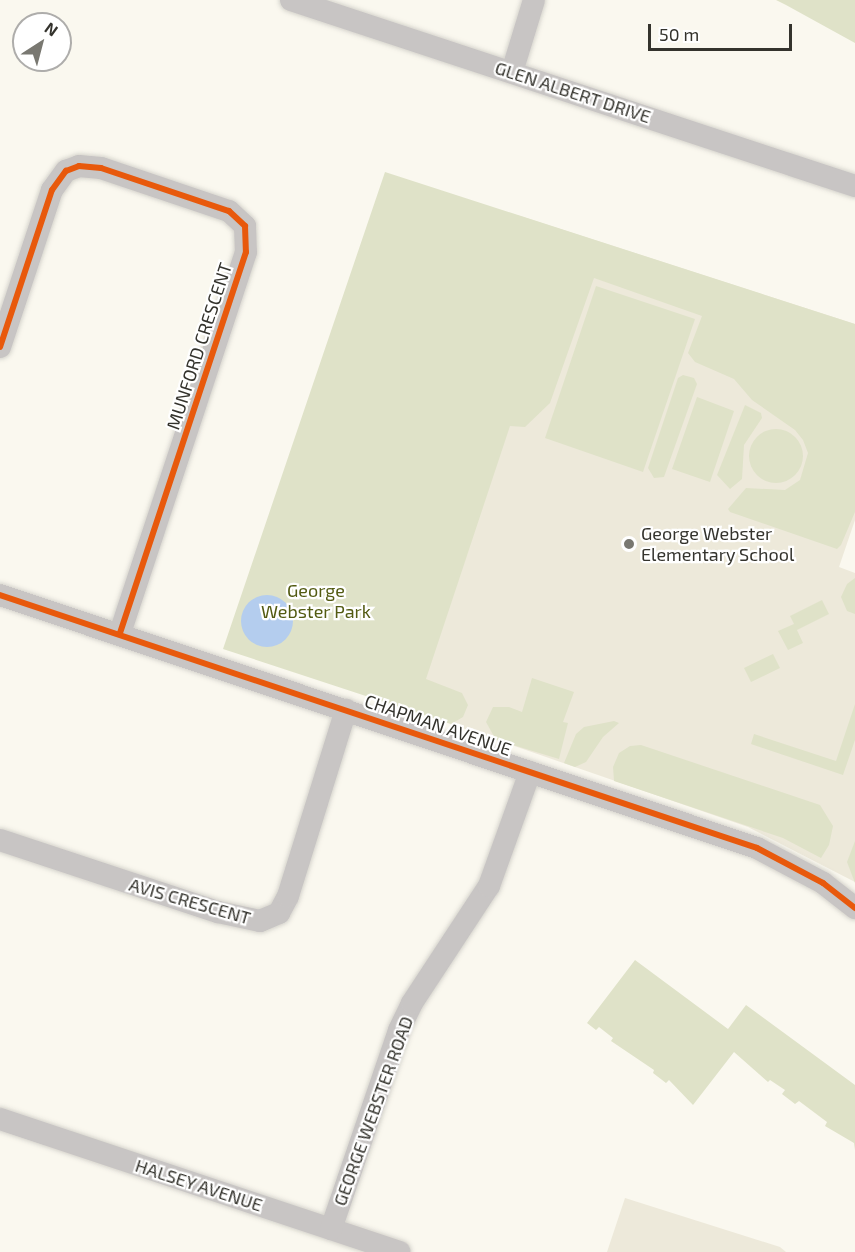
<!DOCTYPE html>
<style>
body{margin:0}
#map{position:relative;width:855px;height:1252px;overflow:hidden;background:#faf8ef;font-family:"Exo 2",sans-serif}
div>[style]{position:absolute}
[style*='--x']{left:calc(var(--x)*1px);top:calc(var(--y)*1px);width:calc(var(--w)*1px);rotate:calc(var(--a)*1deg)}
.built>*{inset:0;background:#ede9da}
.green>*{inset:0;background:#dfe2c8}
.round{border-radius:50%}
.water>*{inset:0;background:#b4cdee}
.roads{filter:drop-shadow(0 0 2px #d6d4cd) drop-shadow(0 0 2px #d6d4cd)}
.street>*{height:22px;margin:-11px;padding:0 11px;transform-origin:11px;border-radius:11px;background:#c8c5c4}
.cycleway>*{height:6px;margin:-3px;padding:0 3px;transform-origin:3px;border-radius:3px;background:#e8590c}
.dots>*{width:16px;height:16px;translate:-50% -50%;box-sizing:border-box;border:3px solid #fff;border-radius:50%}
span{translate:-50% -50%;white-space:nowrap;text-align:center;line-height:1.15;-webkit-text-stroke:4.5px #fff;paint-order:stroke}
.street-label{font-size:18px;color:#34332d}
.poi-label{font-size:18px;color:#34332d}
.left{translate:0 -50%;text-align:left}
.park-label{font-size:18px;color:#535b13}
.north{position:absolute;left:12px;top:12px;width:60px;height:60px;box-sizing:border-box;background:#fff;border:2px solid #aeadab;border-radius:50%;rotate:36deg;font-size:16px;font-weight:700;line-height:24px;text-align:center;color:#34332d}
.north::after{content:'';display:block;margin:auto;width:21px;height:27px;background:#797871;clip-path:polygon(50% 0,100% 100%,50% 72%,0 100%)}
.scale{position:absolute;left:648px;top:24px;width:144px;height:27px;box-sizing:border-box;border:3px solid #34332d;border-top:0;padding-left:8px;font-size:18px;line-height:21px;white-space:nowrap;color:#34332d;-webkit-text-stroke:4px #fff;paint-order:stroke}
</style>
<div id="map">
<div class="built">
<div style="clip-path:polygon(517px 215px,855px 324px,855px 520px,839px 567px,855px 573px,855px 882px,748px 827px,396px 705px)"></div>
<div style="clip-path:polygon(625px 1198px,780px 1247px,786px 1252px,607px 1252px)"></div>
</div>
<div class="green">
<div style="clip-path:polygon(776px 0,855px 0,855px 43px,786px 5px)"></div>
<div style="clip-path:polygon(385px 172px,855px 324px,855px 512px,841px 545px,837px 549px,730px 512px,728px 509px,746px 488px,785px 490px,800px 480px,808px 453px,803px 440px,795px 430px,752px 400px,734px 379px,695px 362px,688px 353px,702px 316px,594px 278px,550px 403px,525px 427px,510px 426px,426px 679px,462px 693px,468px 705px,463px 717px,451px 724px,223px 649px)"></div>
<div style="clip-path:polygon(596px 286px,695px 319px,643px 472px,545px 438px)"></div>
<div style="clip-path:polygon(683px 375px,694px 378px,697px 384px,664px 477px,654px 478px,648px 468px,678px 378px)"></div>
<div style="clip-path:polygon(697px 397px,734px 411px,710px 482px,672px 469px)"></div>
<div style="clip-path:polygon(745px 405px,761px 413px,762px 418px,744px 445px,742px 479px,730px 489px,717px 475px)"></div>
<div class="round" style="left:749px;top:429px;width:54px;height:54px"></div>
<div style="clip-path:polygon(855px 578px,855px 614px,847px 611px,841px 597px,847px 584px)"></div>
<div style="clip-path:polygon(822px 600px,829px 614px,797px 630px,803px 643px,788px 650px,778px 631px,794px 624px,790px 616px)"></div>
<div style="clip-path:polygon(773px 654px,780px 668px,751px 682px,744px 668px)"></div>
<div style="clip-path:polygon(532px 678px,574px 692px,563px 722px,568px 723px,559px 759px,496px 740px,486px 722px,493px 707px,509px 707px,522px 712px)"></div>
<div style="clip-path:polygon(855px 704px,855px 740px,843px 775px,751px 744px,754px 734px,836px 761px)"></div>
<div style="clip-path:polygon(614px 721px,619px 723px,603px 737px,586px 762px,575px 767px,564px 763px,576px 734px,584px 727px)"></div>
<div style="clip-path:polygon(641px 745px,820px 805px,833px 826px,829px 845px,821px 858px,783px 838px,614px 781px,613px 767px,619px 753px,630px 746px)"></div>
<div style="clip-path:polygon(855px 841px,855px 883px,847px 862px)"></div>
<div style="clip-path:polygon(635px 960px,728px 1029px,746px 1005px,855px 1085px,855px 1150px,854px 1143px,825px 1126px,827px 1122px,799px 1101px,795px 1104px,782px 1094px,785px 1090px,770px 1080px,768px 1082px,734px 1052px,693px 1105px,669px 1080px,666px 1083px,653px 1073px,654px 1070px,611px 1041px,613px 1038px,599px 1027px,596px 1030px,587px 1023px)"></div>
</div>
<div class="water">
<div class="round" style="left:241px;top:595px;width:52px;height:52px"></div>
</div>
<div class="roads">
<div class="street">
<div style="--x:291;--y:0;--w:594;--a:18.25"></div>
<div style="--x:512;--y:72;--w:75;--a:-73"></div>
<div style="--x:0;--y:347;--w:165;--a:-71.7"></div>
<div style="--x:52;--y:190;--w:24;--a:-54"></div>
<div style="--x:66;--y:171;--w:14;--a:-21"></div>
<div style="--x:79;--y:166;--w:22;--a:5"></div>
<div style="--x:101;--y:168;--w:135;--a:18.6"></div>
<div style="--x:229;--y:211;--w:22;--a:43"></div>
<div style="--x:245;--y:226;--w:26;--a:88"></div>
<div style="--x:246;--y:252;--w:401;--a:108.3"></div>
<div style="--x:0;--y:595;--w:798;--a:18.48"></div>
<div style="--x:757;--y:848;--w:75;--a:27.9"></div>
<div style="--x:823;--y:883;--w:41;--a:38"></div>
<div style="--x:0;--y:840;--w:230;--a:18.3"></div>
<div style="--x:218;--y:912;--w:43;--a:12.1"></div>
<div style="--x:260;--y:921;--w:21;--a:-23"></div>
<div style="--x:279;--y:913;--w:19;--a:-62"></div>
<div style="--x:288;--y:896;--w:195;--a:-72.7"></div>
<div style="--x:0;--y:1119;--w:421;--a:18.4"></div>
<div style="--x:331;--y:1229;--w:210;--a:-71.1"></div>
<div style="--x:399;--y:1030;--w:30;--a:-64"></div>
<div style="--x:412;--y:1003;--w:140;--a:-56.7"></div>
<div style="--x:489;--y:886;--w:121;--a:-70.2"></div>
</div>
</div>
<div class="cycleway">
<div style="--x:0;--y:347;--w:165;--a:-71.7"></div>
<div style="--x:52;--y:190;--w:24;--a:-54"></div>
<div style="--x:66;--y:171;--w:14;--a:-21"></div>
<div style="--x:79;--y:166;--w:22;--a:5"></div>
<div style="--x:101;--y:168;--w:135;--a:18.6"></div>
<div style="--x:229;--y:211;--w:22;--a:43"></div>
<div style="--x:245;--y:226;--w:26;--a:88"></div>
<div style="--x:246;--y:252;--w:401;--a:108.3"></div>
<div style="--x:0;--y:595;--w:798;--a:18.48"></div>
<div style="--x:757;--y:848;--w:75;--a:27.9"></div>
<div style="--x:823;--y:883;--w:41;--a:38"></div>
</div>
<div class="dots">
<div style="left:629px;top:544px;background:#797871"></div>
</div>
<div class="street-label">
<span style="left:573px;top:92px;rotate:18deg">GLEN ALBERT DRIVE</span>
<span style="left:199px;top:346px;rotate:-72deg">MUNFORD CRESCENT</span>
<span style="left:438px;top:725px;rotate:19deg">CHAPMAN AVENUE</span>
<span style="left:190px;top:901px;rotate:16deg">AVIS CRESCENT</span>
<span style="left:373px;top:1111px;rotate:-70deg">GEORGE WEBSTER ROAD</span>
<span style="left:199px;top:1185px;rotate:18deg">HALSEY AVENUE</span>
</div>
<div class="poi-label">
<span class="left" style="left:641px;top:544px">George Webster<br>Elementary School</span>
</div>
<div class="park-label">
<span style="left:316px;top:601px">George<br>Webster Park</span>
</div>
<div class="north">N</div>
<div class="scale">50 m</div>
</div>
